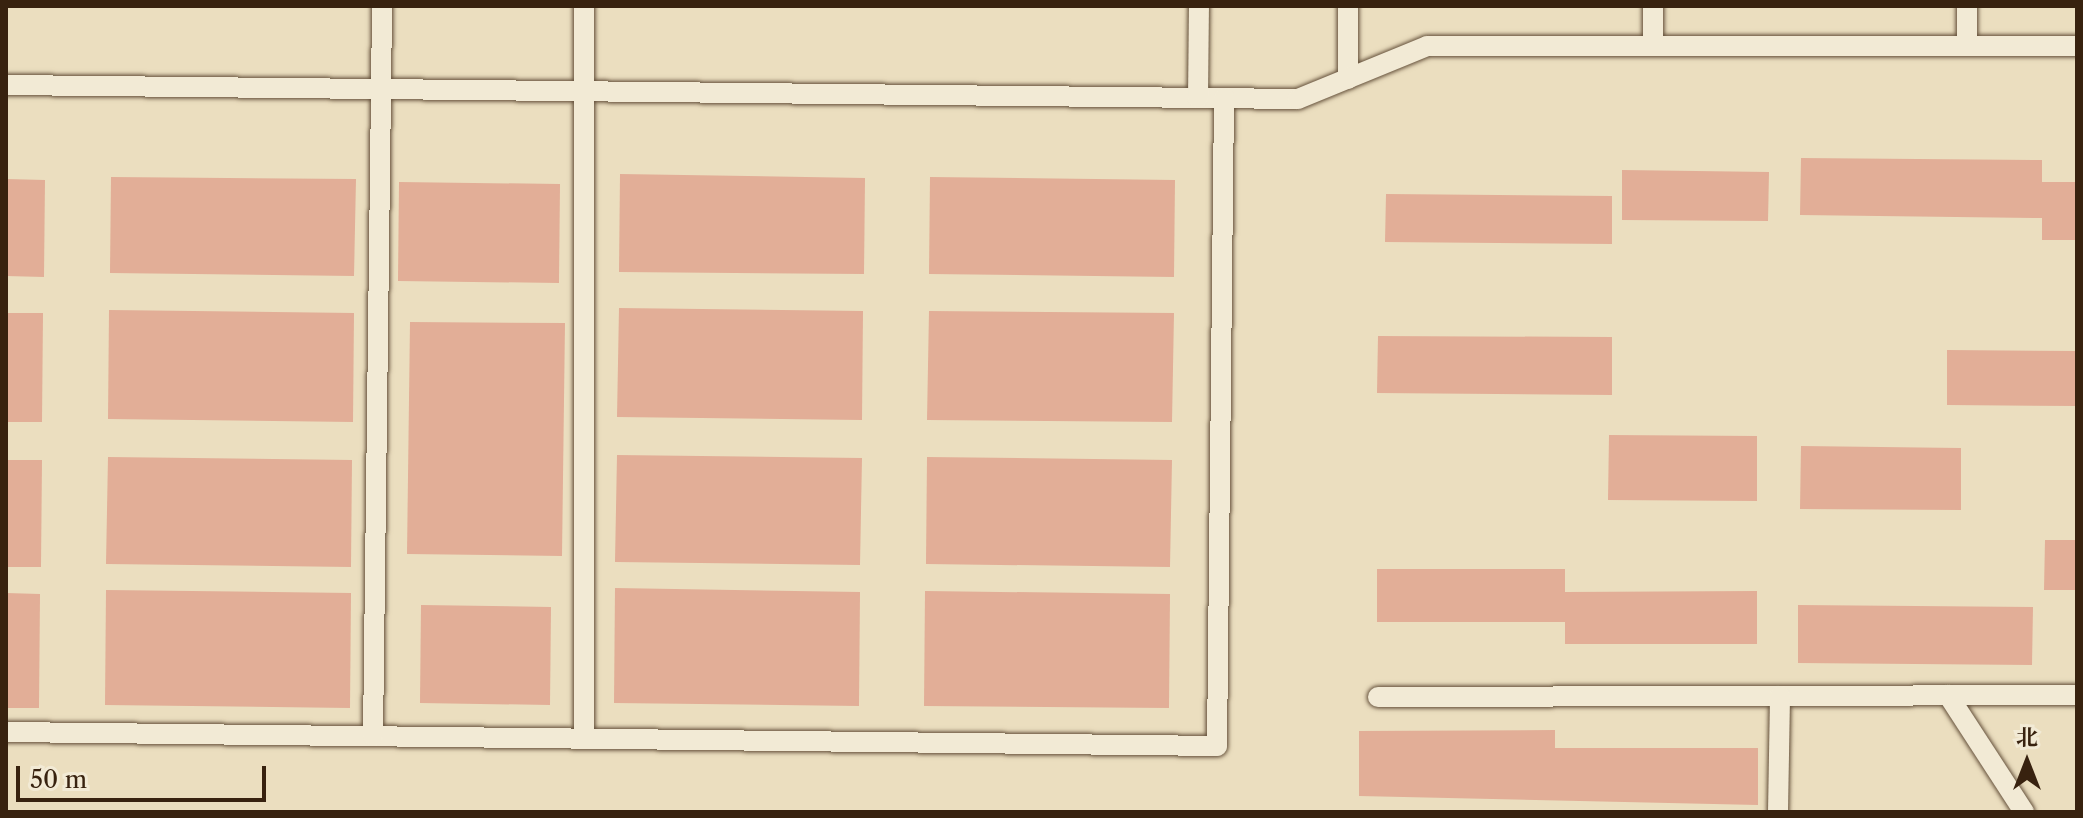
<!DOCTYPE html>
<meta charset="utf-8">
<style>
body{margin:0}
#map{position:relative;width:2083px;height:818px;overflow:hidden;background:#ebdebf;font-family:"Libre Caslon Text","Noto Serif SC",serif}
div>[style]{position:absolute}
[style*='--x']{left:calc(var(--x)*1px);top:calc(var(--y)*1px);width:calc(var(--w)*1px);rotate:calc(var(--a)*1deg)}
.building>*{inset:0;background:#e2ae97}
.roads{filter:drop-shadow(0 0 2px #65513b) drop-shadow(0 0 2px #65513b)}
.service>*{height:20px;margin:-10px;padding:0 10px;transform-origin:10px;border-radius:10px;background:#f2ead5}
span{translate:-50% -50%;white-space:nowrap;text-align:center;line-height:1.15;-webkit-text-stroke:6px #f2ead5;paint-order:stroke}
.frame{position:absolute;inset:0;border:8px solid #38220f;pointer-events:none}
.north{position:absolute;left:1987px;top:722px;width:80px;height:80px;-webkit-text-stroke:6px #f2ead5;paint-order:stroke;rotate:0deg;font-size:22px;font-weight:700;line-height:32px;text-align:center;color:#38220f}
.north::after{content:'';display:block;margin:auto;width:28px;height:36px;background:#38220f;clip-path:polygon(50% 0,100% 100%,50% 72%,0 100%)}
.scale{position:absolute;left:16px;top:766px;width:250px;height:36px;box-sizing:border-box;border:4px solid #38220f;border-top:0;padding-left:10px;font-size:24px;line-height:28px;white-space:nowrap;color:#38220f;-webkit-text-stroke:6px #f2ead5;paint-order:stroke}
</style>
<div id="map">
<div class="building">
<div style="clip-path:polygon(1801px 158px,2042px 160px,2042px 182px,2077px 182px,2077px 240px,2042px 240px,2042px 218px,1800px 215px)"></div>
<div style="clip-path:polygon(1622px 170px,1769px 172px,1768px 221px,1622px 220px)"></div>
<div style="clip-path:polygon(620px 174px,865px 178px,864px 274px,619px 272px)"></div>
<div style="clip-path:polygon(111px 177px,356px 179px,354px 276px,110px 273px)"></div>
<div style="clip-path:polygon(930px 177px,1175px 180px,1174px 277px,929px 274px)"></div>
<div style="clip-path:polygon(6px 179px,45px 180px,44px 277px,6px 276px)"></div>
<div style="clip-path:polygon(399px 182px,560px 184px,559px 283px,398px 281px)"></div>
<div style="clip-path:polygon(1386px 194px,1612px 196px,1612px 244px,1385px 242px)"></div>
<div style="clip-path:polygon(619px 308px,863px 311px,862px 420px,617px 417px)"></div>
<div style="clip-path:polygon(109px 310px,354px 313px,353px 422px,108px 419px)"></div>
<div style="clip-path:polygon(929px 311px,1174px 313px,1172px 422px,927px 420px)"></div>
<div style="clip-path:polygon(6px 313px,43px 313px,42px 422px,6px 422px)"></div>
<div style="clip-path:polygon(410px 322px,565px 323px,562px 556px,407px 554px)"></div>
<div style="clip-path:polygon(1378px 336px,1612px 337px,1612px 395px,1377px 393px)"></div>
<div style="clip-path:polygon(1947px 350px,2077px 351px,2077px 406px,1947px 405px)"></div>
<div style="clip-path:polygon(1609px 435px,1757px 436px,1757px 501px,1608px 500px)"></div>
<div style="clip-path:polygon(1801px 446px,1961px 448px,1961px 510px,1800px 509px)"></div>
<div style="clip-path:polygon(617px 455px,862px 458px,860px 565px,615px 562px)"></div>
<div style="clip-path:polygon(108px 457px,352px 460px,351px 567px,106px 564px)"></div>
<div style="clip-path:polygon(927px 457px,1172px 460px,1170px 567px,926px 564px)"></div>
<div style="clip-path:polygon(6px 460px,42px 460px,41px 567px,6px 567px)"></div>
<div style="clip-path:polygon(2045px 540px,2077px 540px,2077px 590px,2044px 590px)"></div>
<div style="clip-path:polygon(1377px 569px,1565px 569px,1565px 592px,1757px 591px,1757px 644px,1565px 644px,1565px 622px,1377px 622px)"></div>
<div style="clip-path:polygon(615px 588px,860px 592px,859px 706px,614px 703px)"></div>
<div style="clip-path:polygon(106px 590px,351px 593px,350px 708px,105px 705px)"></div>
<div style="clip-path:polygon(925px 591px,1170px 594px,1169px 708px,924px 706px)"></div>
<div style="clip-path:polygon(6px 593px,40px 594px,39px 708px,6px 708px)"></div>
<div style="clip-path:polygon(421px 605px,551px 607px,550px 705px,420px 703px)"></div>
<div style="clip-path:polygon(1798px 605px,2033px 607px,2032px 665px,1798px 663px)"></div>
<div style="clip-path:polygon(1555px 730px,1555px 748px,1758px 748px,1758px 805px,1359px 796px,1359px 731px)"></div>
</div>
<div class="roads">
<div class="service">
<div style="--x:1348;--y:6;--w:73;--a:90"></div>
<div style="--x:1967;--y:45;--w:39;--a:-90"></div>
<div style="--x:1653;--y:46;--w:40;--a:-90"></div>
<div style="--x:6;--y:85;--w:1292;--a:0.62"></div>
<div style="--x:1298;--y:99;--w:139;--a:-22.3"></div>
<div style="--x:1427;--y:46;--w:650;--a:0"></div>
<div style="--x:1198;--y:98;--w:92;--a:-89.4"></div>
<div style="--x:1948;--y:695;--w:140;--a:57"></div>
<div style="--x:1378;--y:697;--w:699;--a:-0.16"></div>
<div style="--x:6;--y:732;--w:1211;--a:0.66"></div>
<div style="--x:1217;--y:746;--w:648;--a:-89.38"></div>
<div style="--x:373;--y:736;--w:730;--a:-89.29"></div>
<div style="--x:584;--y:738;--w:732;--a:-90"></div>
<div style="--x:1778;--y:812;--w:116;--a:-89"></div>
</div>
</div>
<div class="frame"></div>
<div class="north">北</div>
<div class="scale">50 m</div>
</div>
